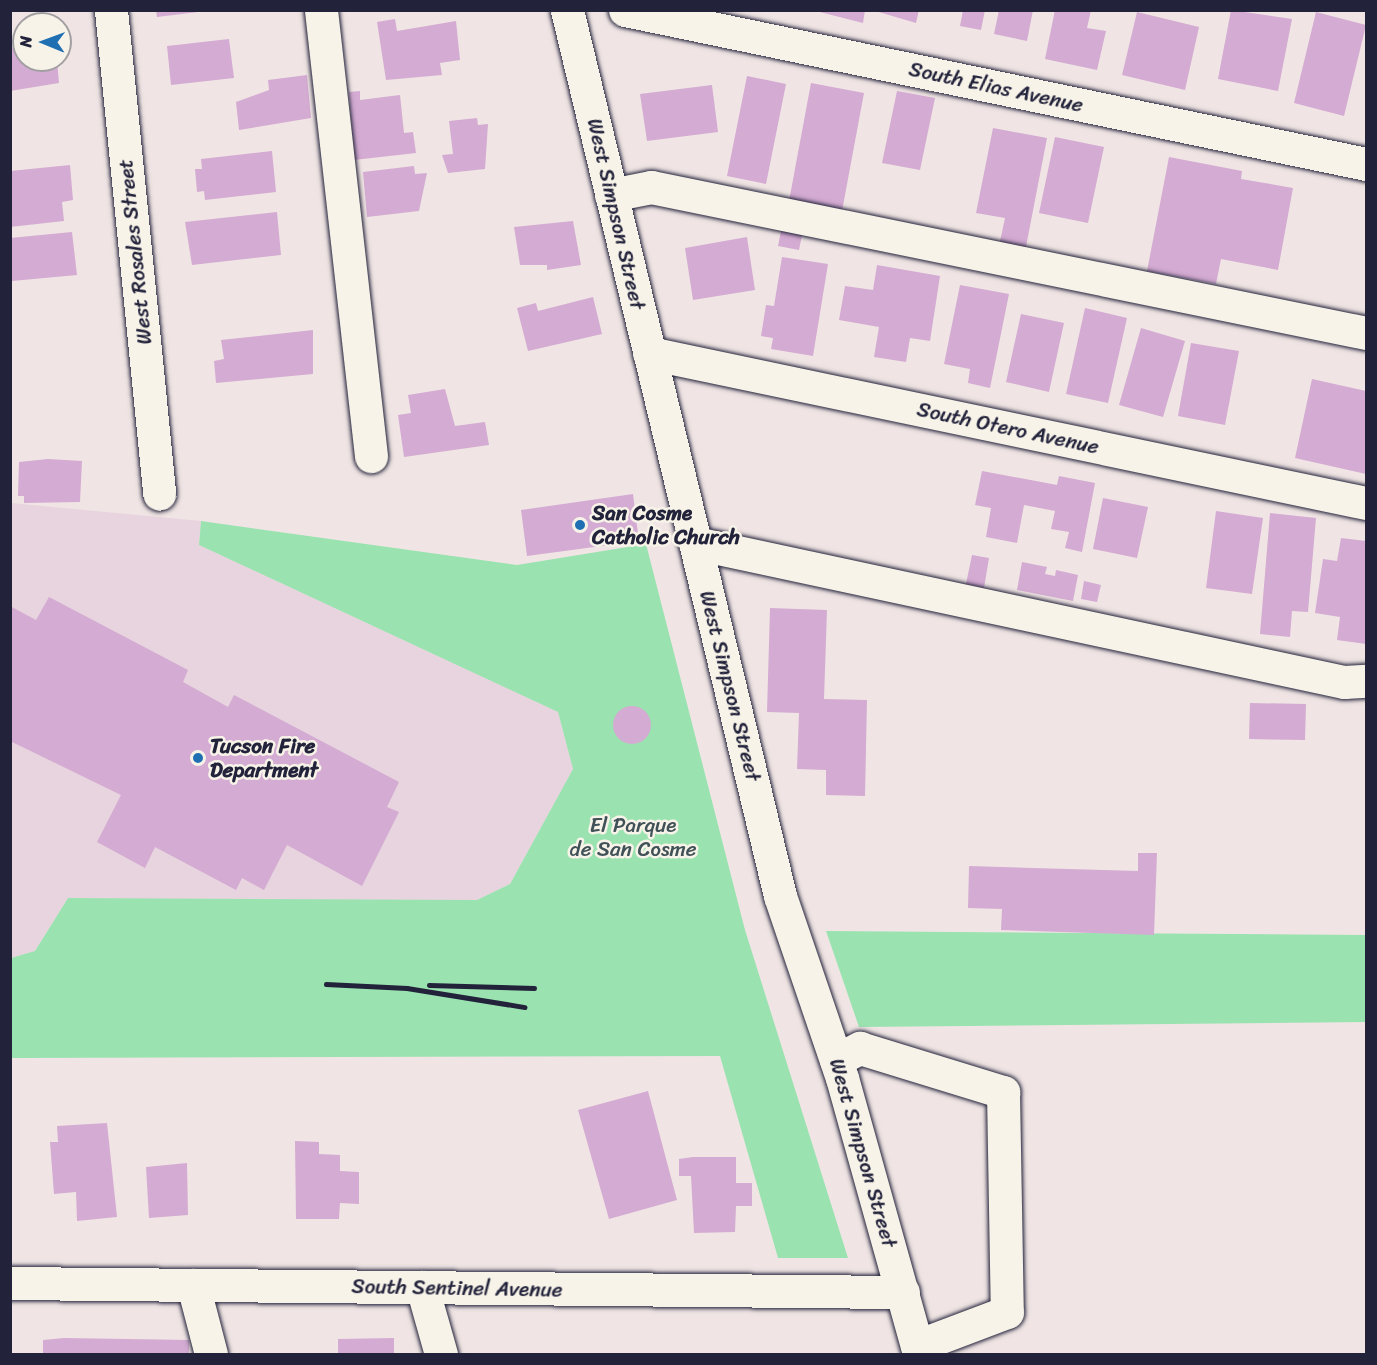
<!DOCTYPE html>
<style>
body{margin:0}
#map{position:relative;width:1377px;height:1365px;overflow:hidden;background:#f0e5e4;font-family:Sriracha,sans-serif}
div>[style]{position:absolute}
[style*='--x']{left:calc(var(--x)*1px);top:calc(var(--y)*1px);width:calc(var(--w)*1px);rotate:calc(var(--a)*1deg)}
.built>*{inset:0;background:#e8d4df}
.green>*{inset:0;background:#9ae2b0}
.building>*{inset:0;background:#d4abd2}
.round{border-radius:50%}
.roads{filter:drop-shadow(0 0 2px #22223b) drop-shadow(0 0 2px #22223b)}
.minor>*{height:33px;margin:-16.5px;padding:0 16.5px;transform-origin:16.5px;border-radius:16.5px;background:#f7f3e8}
.rail>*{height:4.5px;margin:-2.25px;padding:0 2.25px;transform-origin:2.25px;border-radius:2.25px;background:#22223b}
.dots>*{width:16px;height:16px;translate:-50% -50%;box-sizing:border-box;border:3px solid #f7f3e8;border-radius:50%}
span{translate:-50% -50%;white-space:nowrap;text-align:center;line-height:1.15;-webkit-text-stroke:5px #f7f3e8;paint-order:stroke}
.street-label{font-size:21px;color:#22223b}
.poi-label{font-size:21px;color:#22223b;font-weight:700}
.left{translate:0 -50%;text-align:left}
.park-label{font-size:21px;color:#405258}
.frame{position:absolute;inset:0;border:12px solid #22223b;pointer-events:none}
.north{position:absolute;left:12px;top:12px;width:60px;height:60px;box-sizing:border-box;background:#f7f3e8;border:2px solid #a29fa3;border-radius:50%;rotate:271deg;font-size:16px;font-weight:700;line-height:24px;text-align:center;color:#22223b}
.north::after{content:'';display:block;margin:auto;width:21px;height:27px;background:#1f6fb2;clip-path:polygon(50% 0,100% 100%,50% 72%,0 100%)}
</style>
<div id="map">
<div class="built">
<div style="clip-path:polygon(11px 503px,201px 521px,199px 545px,558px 712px,573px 769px,510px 884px,477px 900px,415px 903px,68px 898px,35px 951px,11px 958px)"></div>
</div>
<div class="green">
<div style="clip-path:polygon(201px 521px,517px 565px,646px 544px,745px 930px,848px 1258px,778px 1258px,720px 1056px,11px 1058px,11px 958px,35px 951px,68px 898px,477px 900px,510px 884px,573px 769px,558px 712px,199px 545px)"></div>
<div style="clip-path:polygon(826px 931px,1366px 935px,1366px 1022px,859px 1027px)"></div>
</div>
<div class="building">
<div style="clip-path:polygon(156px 10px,198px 10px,198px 12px,157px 17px)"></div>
<div style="clip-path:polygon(812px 10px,865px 10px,863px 23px)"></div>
<div style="clip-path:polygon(872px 10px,919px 10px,916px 23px)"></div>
<div style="clip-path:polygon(963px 10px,985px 10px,981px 30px,960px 26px)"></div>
<div style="clip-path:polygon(999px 10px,1033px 10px,1027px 41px,994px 34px)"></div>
<div style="clip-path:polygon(1055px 10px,1091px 10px,1087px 28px,1106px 31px,1097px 70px,1045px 59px)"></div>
<div style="clip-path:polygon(1231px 10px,1292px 19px,1278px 91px,1218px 79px)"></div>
<div style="clip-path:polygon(1137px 12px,1199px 27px,1185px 90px,1122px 75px)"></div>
<div style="clip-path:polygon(1316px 12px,1366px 25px,1344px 116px,1294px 103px)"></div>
<div style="clip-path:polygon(395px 19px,397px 31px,456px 21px,460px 60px,440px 63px,442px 75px,386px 80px,377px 22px)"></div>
<div style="clip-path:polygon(229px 39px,234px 78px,171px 85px,167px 46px)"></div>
<div style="clip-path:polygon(16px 44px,24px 44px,24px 60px,57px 60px,59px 83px,10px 91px,10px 51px)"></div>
<div style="clip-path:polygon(307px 75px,311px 118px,239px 130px,236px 102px,269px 90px,268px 80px)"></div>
<div style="clip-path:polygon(747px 76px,786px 84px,766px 184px,727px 176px)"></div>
<div style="clip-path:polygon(811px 83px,864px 93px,842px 211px,789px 201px)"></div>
<div style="clip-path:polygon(712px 85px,718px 132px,647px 141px,640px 94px)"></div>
<div style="clip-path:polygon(360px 91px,360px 100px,400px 95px,404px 133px,413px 132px,416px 153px,354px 160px,349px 92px)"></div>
<div style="clip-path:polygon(897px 91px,935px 98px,920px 170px,882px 163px)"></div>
<div style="clip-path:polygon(477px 118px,478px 125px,488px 124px,485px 169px,448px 173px,442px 155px,453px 154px,449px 121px)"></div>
<div style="clip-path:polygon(993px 128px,1047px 138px,1025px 252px,999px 246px,1005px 218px,976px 213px)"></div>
<div style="clip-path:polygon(1055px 137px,1104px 147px,1088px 223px,1039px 213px)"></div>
<div style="clip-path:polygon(272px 151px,276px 192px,205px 200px,204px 191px,197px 192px,195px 169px,202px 169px,201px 159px)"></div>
<div style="clip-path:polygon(1169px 157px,1242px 171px,1241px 179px,1293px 188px,1278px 270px,1221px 259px,1216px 284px,1147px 271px)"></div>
<div style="clip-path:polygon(70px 165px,73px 200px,62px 202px,64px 221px,10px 227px,10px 171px)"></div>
<div style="clip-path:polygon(414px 166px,415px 174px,427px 173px,419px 211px,367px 217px,363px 172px)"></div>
<div style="clip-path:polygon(277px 212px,281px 255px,192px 265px,185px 222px)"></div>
<div style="clip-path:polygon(573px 221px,581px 265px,547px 270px,547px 265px,520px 265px,514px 227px)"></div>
<div style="clip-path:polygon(783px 221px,804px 225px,799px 250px,778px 246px)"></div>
<div style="clip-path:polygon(72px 232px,77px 275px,12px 281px,10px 238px)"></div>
<div style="clip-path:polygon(747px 237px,755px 290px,693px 300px,685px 248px)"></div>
<div style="clip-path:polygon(782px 257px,828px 264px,813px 356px,771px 349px,773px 338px,761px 336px,766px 305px,774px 306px)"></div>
<div style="clip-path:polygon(877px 265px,940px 276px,930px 341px,910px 338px,906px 362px,874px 357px,879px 327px,839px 320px,845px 286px,873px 290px)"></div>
<div style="clip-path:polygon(960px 285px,1009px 294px,990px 388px,968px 383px,970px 369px,944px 364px)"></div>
<div style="clip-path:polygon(593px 297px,602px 334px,528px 351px,517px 308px,536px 303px,538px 311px)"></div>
<div style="clip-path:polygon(1085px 308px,1127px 318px,1108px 403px,1066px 394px)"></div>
<div style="clip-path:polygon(1021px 314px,1064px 323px,1049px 392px,1006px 382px)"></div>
<div style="clip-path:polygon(1141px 328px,1185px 341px,1163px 417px,1119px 405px)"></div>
<div style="clip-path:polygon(313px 330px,313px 374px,216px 383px,214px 361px,224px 359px,221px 340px)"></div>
<div style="clip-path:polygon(1191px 343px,1239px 351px,1225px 425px,1178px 416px)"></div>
<div style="clip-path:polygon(1312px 379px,1366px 391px,1366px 474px,1295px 458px)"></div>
<div style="clip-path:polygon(445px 389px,455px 426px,485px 422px,489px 445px,404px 457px,398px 415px,411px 413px,408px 395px)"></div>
<div style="clip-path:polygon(48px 459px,82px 461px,80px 502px,24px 503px,24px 496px,18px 496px,19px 462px)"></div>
<div style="clip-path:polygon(982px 471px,1057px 485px,1059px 476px,1095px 483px,1082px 552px,1065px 548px,1069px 532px,1051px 529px,1055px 511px,1024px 505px,1017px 543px,986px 537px,991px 508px,975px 505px)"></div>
<div style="clip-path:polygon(633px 494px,639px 541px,527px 556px,521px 510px)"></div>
<div style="clip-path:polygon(1103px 498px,1148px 507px,1137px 558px,1093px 549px)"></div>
<div style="clip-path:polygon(1216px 511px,1263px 518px,1252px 594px,1206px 588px)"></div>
<div style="clip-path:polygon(1270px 513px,1316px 518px,1308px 612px,1292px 611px,1290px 637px,1260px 634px)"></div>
<div style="clip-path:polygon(1341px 538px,1366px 541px,1366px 644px,1337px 640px,1340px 617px,1315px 613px,1323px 559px,1337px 561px)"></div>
<div style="clip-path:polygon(972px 555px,989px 558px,984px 588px,966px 584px)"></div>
<div style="clip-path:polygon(1022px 562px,1047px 567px,1045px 574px,1055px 576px,1056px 570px,1078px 575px,1073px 601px,1017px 590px)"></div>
<div style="clip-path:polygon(1084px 581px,1101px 585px,1097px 602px,1081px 599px)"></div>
<div style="clip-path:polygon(49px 597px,188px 670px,183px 682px,228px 707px,234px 695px,399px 782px,387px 807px,399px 812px,362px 886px,287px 845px,264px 890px,242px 878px,236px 890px,155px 847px,145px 868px,97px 842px,121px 795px,10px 741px,10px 606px,36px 620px)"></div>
<div style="clip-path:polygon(770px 608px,827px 610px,824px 699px,867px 700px,865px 796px,826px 795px,826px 770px,797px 769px,799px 713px,767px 712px)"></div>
<div style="clip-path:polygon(1250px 703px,1306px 704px,1305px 740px,1249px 739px)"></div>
<div class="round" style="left:613px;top:706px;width:38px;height:38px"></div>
<div style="clip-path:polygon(1138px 853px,1157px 853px,1154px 935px,1001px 930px,1002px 909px,968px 908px,969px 866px,1138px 871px)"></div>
<div style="clip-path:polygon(648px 1091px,677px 1200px,609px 1219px,578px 1110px)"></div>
<div style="clip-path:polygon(107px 1123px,117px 1217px,77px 1221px,76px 1192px,54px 1194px,50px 1142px,58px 1142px,57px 1126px)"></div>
<div style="clip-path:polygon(295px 1141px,319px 1142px,319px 1154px,340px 1155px,340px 1171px,359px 1172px,359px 1204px,340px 1203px,339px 1219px,296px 1219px)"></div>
<div style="clip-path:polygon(693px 1157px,736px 1157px,736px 1183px,752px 1183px,752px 1206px,736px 1206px,735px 1232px,694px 1233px,691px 1176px,679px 1176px,679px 1159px)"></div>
<div style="clip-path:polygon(187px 1163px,188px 1215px,149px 1218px,146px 1167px)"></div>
<div style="clip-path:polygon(64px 1338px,189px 1340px,189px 1354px,43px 1354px,43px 1340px)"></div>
<div style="clip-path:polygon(394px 1338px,394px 1354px,338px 1354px,338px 1339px)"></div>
</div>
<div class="roads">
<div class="minor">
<div style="--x:111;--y:10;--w:486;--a:84.3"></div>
<div style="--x:321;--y:10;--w:449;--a:83.6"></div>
<div style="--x:567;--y:10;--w:911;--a:76.48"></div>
<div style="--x:780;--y:896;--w:192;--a:71.2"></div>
<div style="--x:842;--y:1078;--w:287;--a:74.4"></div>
<div style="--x:625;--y:10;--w:757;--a:11.74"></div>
<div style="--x:611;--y:195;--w:41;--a:-11.3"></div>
<div style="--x:651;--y:187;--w:730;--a:11.54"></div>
<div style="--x:649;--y:353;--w:733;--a:11.82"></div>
<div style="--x:695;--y:543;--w:664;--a:12.09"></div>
<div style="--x:1344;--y:682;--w:22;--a:-3"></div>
<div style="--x:836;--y:1060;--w:27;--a:-27"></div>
<div style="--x:860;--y:1048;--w:150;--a:17.1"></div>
<div style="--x:1003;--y:1092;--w:220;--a:89"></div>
<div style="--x:1007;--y:1312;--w:96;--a:159.3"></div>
<div style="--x:10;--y:1283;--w:893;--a:0.58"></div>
<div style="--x:193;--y:1285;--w:71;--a:75.4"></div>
<div style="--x:422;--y:1287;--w:70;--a:74.2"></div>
</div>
</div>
<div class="rail">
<div style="--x:326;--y:984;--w:81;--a:2.8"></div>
<div style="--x:407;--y:988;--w:119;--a:9.2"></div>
<div style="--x:429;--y:985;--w:105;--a:1.6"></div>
</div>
<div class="dots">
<div style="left:580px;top:525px;background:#1f6fb2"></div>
<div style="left:198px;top:758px;background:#1f6fb2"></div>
</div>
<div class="street-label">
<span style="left:996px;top:87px;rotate:12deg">South Elias Avenue</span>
<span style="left:616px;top:214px;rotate:77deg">West Simpson Street</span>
<span style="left:135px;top:252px;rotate:-96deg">West Rosales Street</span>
<span style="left:1008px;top:428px;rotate:12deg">South Otero Avenue</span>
<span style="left:730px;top:686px;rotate:76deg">West Simpson Street</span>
<span style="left:863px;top:1153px;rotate:74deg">West Simpson Street</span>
<span style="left:457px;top:1288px;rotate:1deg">South Sentinel Avenue</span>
</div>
<div class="poi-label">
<span class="left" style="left:592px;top:525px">San Cosme<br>Catholic Church</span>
<span class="left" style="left:210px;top:758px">Tucson Fire<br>Department</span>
</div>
<div class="park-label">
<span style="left:633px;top:837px">El Parque<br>de San Cosme</span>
</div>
<div class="frame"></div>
<div class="north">N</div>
</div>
